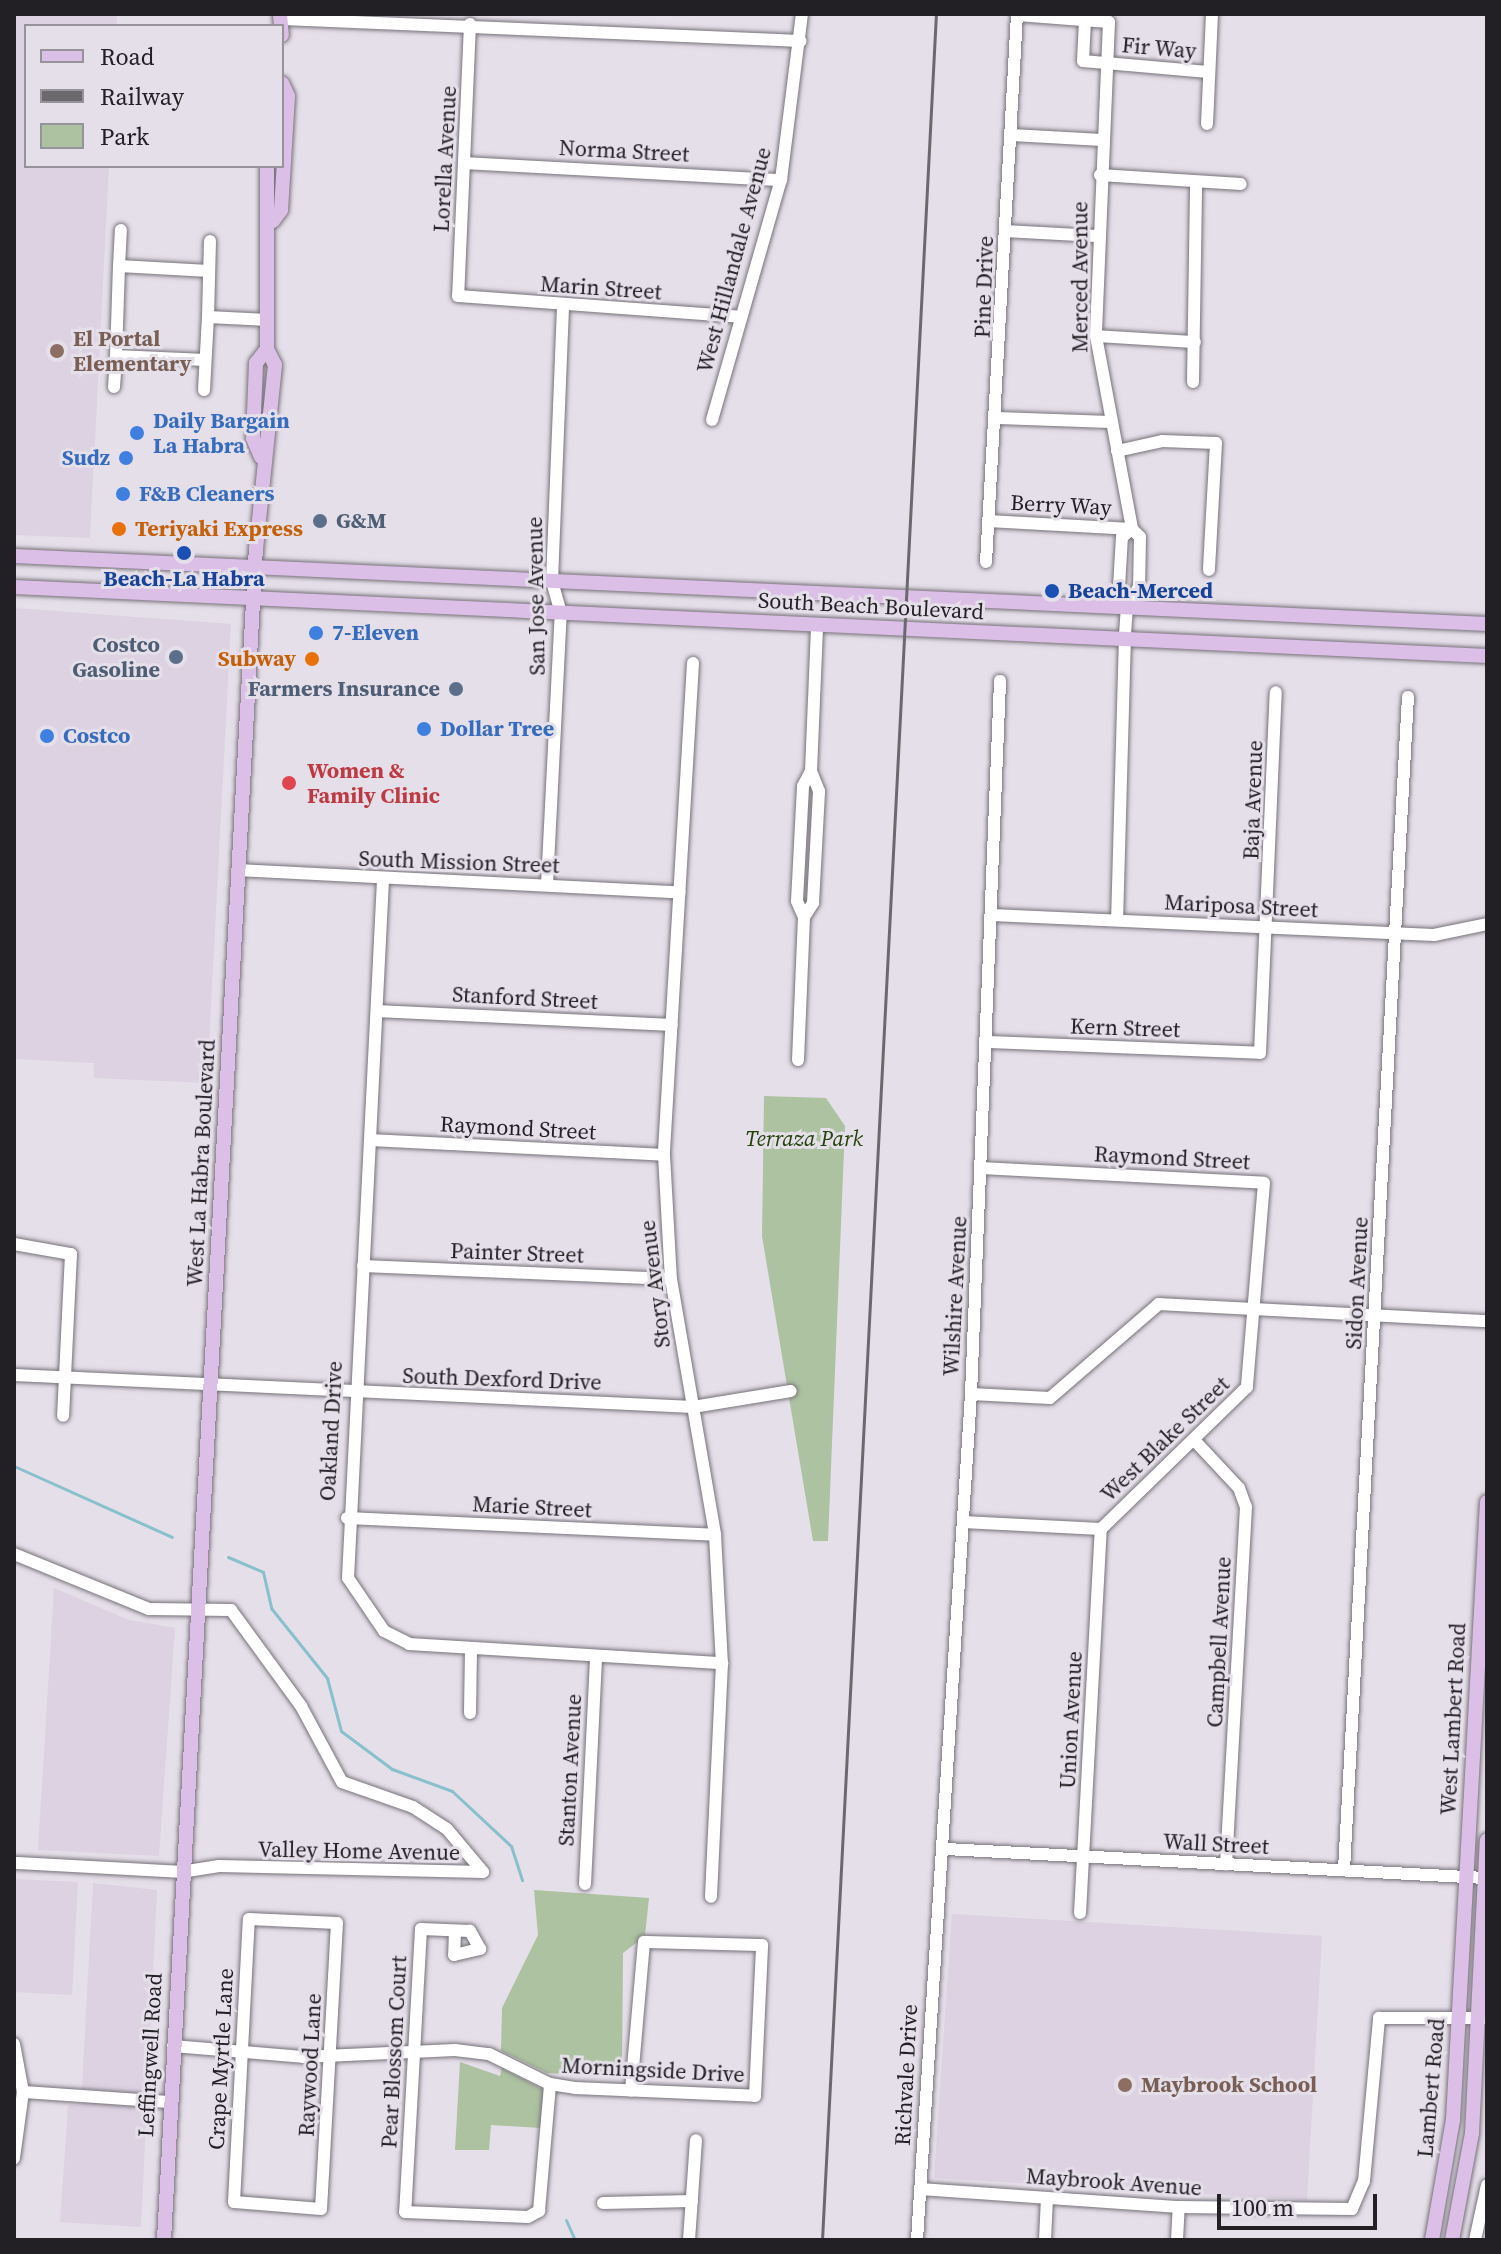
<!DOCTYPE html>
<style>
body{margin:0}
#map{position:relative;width:1501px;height:2254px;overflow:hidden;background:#e5dfe9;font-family:"Source Serif 4",serif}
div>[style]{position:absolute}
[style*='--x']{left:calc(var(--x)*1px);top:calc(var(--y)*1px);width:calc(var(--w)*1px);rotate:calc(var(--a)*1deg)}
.built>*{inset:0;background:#dcd2e2}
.green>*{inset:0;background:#adc2a1}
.stream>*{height:3px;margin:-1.5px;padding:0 1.5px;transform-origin:1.5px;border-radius:1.5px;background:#89c0cd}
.roads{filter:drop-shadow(0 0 2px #77727a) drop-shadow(0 0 2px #77727a)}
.minor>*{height:12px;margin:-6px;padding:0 6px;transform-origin:6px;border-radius:6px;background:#fff}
.major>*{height:14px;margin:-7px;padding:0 7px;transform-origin:7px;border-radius:7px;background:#dcbfe7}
.rail>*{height:3px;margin:-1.5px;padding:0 1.5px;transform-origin:1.5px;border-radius:1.5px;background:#6b686e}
.dots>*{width:22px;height:22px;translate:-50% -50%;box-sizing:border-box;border:4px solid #e5dfe9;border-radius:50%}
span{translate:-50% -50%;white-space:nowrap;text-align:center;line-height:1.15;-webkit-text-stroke:6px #e5dfe9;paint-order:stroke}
.street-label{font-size:22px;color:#222024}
.education-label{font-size:22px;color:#785e54;font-weight:700}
.left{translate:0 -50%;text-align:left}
.shop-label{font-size:22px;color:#366cbe;font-weight:700}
.right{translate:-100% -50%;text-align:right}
.service-label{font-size:22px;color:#4e5e75;font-weight:700}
.food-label{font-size:22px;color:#c56008;font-weight:700}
.transit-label{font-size:22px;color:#164399;font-weight:700}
.health-label{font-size:22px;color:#be3a42;font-weight:700}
.park-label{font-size:22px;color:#234108;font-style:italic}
.frame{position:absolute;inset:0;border:16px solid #222024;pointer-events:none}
.legend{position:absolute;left:24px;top:24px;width:260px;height:144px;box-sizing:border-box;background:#e5dfe9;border:2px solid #97939a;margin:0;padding:10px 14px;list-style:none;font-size:24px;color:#222024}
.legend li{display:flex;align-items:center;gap:16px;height:40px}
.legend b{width:40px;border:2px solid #97939a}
.scale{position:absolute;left:1217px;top:2194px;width:160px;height:36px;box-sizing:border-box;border:4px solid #222024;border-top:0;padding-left:10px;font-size:24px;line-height:28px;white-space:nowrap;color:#222024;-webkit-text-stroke:6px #e5dfe9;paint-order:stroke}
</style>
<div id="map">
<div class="built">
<div style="clip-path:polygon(14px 14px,117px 14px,116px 26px,26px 26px,26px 166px,109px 166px,90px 538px,14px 535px)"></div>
<div style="clip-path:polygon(14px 608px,231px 624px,207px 1083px,94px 1078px,94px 1063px,14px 1059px)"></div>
<div style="clip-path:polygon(54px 1588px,129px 1620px,175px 1628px,159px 1856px,38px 1850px)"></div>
<div style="clip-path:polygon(14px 1879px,78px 1882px,72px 1995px,14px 1992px)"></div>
<div style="clip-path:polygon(93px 1883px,157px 1890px,141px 2227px,60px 2222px,68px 2105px,81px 2105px)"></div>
<div style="clip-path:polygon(952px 1914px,1322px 1936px,1307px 2200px,934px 2178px)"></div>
</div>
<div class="green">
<div style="clip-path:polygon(764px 1096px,826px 1098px,845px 1126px,828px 1541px,813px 1541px,762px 1236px)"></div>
<div style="clip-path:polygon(534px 1890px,649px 1898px,645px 1936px,623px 1953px,622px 2077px,547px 2073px,501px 2051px,502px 2008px,538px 1935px)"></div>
<div style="clip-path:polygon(460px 2062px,500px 2076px,502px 2068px,544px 2090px,541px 2128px,491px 2125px,489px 2150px,455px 2150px)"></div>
</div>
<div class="stream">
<div style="--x:14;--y:1466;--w:173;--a:24.2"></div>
<div style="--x:228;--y:1557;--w:38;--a:23"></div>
<div style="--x:263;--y:1572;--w:37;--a:77"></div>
<div style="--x:271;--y:1608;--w:90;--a:51.3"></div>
<div style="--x:327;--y:1678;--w:55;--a:75.2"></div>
<div style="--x:341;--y:1731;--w:64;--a:36.7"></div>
<div style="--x:392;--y:1769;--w:64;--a:20.1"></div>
<div style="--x:452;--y:1791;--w:81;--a:43"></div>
<div style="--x:511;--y:1846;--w:36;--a:72"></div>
<div style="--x:566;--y:2220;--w:22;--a:66"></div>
</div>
<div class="roads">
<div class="minor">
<div style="--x:1017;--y:15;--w:92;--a:4.4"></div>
<div style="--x:1109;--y:22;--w:314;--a:92.4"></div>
<div style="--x:1096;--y:336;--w:196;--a:79.4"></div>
<div style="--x:1132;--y:529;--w:11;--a:45"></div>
<div style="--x:1140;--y:537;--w:50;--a:91.1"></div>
<div style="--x:1139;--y:587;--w:22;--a:122"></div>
<div style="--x:1127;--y:606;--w:30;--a:94"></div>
<div style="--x:1125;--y:636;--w:283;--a:91.6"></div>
<div style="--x:283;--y:19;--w:518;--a:2.43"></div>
<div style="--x:1085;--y:20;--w:41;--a:92.8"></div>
<div style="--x:1083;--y:61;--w:125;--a:5"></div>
<div style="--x:470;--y:24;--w:272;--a:92.5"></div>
<div style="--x:458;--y:296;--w:284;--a:4.2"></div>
<div style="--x:1207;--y:124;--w:110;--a:-87.4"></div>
<div style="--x:1012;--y:135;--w:90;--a:3.2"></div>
<div style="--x:465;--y:163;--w:316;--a:3.1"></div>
<div style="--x:1100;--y:175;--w:141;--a:3.7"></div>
<div style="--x:1006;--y:231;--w:89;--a:3.2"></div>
<div style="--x:210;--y:241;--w:76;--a:91.5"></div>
<div style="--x:208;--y:317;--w:60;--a:2.9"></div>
<div style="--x:119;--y:266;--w:36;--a:-87"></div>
<div style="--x:1096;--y:336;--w:99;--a:3.5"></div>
<div style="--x:205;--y:360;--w:89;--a:-177.4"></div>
<div style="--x:116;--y:356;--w:90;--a:-88.1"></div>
<div style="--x:119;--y:266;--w:90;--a:3.2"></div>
<div style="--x:1193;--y:382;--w:200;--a:-89.1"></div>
<div style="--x:114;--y:387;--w:31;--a:-86"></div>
<div style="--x:204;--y:390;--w:73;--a:-86.9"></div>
<div style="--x:998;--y:418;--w:112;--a:2"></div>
<div style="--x:712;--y:420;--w:250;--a:-74"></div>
<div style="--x:781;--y:180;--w:167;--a:-82.8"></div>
<div style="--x:1117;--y:451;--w:46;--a:-12.5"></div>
<div style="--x:1162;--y:441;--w:54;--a:2.1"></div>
<div style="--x:1216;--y:443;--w:127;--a:93.2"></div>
<div style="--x:988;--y:521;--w:144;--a:3.2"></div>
<div style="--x:986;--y:562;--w:549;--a:-86.76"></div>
<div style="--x:1127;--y:606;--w:21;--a:-113"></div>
<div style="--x:1119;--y:587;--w:50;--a:-86.6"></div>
<div style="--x:1122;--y:537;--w:13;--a:-39"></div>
<div style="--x:693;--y:663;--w:493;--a:93.4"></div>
<div style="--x:664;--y:1155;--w:124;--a:86.8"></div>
<div style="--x:671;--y:1279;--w:260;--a:80.2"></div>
<div style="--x:715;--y:1535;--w:128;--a:86.9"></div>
<div style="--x:722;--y:1663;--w:234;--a:92.7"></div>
<div style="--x:238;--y:870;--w:442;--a:2.9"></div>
<div style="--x:383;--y:880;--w:699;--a:92.87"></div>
<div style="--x:348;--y:1578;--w:64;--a:55.8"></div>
<div style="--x:384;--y:1631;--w:28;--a:27"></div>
<div style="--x:409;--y:1644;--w:314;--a:3.5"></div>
<div style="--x:547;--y:885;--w:272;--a:-87.1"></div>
<div style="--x:561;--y:613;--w:33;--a:-106"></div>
<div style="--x:552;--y:581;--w:275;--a:-87.7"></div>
<div style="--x:992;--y:915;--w:442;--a:2.6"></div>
<div style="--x:1434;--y:935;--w:54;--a:-11.7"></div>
<div style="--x:804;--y:917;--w:17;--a:-57"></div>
<div style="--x:813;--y:903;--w:112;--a:-86.9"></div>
<div style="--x:819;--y:791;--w:22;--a:-112"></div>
<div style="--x:811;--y:771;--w:145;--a:-87.6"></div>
<div style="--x:377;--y:1011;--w:295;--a:2.7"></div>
<div style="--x:989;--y:1042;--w:271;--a:2.3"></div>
<div style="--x:1260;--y:1053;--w:361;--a:-87.5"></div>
<div style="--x:798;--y:1060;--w:143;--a:-87.6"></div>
<div style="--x:804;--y:917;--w:17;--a:-114"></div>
<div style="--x:797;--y:901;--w:115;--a:-87"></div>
<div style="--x:803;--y:786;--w:17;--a:-62"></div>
<div style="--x:371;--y:1140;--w:293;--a:2.9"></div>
<div style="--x:982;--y:1168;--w:282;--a:3"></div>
<div style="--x:1264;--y:1183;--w:205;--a:94.8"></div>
<div style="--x:1247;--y:1387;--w:204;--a:135.8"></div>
<div style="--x:14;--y:1244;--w:58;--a:10"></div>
<div style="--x:71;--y:1254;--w:162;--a:92.8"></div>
<div style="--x:363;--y:1266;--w:308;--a:2.4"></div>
<div style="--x:14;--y:1375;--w:680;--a:2.7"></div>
<div style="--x:693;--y:1407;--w:99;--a:-9.3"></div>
<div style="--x:971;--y:1394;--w:79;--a:2.9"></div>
<div style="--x:1050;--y:1398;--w:144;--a:-40.8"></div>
<div style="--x:1159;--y:1304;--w:328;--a:3"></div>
<div style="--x:1195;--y:1441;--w:64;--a:46.9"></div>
<div style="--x:1239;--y:1488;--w:20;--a:70"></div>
<div style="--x:1246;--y:1507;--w:358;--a:93.2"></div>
<div style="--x:347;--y:1518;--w:368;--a:2.6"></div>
<div style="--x:963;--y:1522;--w:138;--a:2.9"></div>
<div style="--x:14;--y:1554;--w:146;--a:22.2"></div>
<div style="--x:149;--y:1609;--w:82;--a:0.7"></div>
<div style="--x:231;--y:1610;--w:119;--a:53.9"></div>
<div style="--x:301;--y:1706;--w:86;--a:61.7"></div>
<div style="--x:342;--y:1782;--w:75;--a:19.4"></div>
<div style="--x:413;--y:1807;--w:40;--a:32.9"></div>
<div style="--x:447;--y:1829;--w:56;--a:50.1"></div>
<div style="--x:483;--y:1872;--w:264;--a:-178.7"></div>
<div style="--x:219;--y:1866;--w:37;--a:171"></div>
<div style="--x:182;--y:1872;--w:168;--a:-176.9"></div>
<div style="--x:470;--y:1713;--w:62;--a:-89.1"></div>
<div style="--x:946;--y:1849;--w:540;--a:3.08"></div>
<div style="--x:1344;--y:1870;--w:1175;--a:-86.88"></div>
<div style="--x:585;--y:1884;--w:226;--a:-87.2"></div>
<div style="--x:1080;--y:1913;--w:385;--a:-86.9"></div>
<div style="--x:249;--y:1919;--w:88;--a:2.6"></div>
<div style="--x:337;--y:1923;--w:286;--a:93.2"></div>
<div style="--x:321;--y:2209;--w:87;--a:-175.4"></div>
<div style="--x:234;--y:2202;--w:283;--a:-87"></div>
<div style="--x:455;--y:1931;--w:24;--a:92"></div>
<div style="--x:454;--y:1955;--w:27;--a:-13"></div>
<div style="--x:480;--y:1949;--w:21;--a:-119"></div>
<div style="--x:470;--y:1931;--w:49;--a:-177.7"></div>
<div style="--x:421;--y:1929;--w:283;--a:93.2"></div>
<div style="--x:405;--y:2212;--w:123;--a:2.3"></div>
<div style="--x:528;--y:2217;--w:13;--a:-29"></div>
<div style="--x:539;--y:2211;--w:127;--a:-85"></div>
<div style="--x:14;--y:2044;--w:49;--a:79.4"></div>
<div style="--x:23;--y:2092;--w:67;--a:97.8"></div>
<div style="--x:173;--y:2046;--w:130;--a:4.8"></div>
<div style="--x:303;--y:2057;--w:152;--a:-2.6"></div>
<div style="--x:455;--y:2050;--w:34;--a:7"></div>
<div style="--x:489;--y:2054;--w:68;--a:26.2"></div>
<div style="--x:550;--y:2084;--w:25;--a:9"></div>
<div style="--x:575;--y:2088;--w:180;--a:2.5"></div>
<div style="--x:755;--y:2096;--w:151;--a:-87.3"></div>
<div style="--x:762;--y:1945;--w:118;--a:-178.5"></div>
<div style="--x:644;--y:1942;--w:149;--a:95"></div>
<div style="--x:23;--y:2092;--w:147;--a:3.9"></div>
<div style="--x:920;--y:2189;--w:260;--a:4"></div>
<div style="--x:1179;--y:2207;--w:173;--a:0.7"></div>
<div style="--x:1352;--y:2209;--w:30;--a:-67"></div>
<div style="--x:1364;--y:2181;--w:164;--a:-84.7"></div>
<div style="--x:1379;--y:2018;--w:108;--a:0"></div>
<div style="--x:603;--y:2203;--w:89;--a:-1.3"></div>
<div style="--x:689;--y:2240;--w:100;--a:-86"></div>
<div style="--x:917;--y:2240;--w:848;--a:-86.35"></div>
<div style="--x:971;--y:1394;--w:714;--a:-87.67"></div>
<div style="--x:1045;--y:2240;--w:42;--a:-87.3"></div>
<div style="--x:1177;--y:2240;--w:33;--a:-87"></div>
<div style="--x:1475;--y:2240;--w:56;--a:-77.7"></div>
</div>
<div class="major">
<div style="--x:280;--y:14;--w:21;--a:85"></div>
<div style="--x:273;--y:221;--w:14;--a:-54"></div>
<div style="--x:281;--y:210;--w:114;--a:-86.5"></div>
<div style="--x:288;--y:96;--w:14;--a:-115"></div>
<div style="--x:261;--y:457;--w:21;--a:-113"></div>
<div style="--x:253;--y:438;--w:75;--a:-87.7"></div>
<div style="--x:256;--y:363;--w:18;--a:-52"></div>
<div style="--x:14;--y:556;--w:1475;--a:2.64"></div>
<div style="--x:14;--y:587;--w:1475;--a:2.68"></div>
<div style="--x:164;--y:2240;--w:1694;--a:-86.89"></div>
<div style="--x:256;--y:549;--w:185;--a:-84.1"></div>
<div style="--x:275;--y:365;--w:18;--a:-117"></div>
<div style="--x:267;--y:349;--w:183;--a:-90"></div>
<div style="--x:1432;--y:2240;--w:122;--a:-80.1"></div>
<div style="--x:1453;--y:2120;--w:619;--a:-86.85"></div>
<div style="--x:1452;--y:2240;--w:109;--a:-79.4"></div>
<div style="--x:1472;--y:2133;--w:293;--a:-87.1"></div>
</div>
</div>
<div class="rail">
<div style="--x:822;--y:2240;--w:2229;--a:-87.07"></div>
</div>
<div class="dots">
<div style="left:57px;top:351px;background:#8d6e63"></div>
<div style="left:137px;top:433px;background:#3f7fe0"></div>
<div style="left:126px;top:458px;background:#3f7fe0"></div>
<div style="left:123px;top:494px;background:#3f7fe0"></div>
<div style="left:320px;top:521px;background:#5c6f8a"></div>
<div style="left:119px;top:529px;background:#e8710a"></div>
<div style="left:184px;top:553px;background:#1a4fb4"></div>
<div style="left:1052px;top:591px;background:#1a4fb4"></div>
<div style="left:316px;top:633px;background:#3f7fe0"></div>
<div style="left:176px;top:657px;background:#5c6f8a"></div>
<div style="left:312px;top:659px;background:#e8710a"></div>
<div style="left:456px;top:689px;background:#5c6f8a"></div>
<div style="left:424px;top:729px;background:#3f7fe0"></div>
<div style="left:47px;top:736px;background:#3f7fe0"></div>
<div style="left:289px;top:783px;background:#e0444e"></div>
<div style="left:1125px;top:2085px;background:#8d6e63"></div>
</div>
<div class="street-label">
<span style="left:1159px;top:48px;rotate:5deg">Fir Way</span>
<span style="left:624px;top:151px;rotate:3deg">Norma Street</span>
<span style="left:445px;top:159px;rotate:-87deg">Lorella Avenue</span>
<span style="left:734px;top:260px;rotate:-75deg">West Hillandale Avenue</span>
<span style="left:1080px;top:277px;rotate:-90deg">Merced Avenue</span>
<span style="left:984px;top:287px;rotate:-88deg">Pine Drive</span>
<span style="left:601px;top:288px;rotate:4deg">Marin Street</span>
<span style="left:1061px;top:505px;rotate:3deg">Berry Way</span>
<span style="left:536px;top:596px;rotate:-91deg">San Jose Avenue</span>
<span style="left:871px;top:606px;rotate:3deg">South Beach Boulevard</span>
<span style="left:1253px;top:800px;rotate:-88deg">Baja Avenue</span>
<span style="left:459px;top:862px;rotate:2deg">South Mission Street</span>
<span style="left:1241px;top:906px;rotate:3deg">Mariposa Street</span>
<span style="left:525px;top:998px;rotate:3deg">Stanford Street</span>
<span style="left:1125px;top:1028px;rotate:2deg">Kern Street</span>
<span style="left:518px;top:1128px;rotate:3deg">Raymond Street</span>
<span style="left:1172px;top:1158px;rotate:3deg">Raymond Street</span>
<span style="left:201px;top:1163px;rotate:-87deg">West La Habra Boulevard</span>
<span style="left:517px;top:1253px;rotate:2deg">Painter Street</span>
<span style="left:1357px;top:1283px;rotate:-87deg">Sidon Avenue</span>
<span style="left:655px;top:1284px;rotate:-97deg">Story Avenue</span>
<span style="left:955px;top:1296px;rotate:-87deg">Wilshire Avenue</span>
<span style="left:502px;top:1379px;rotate:2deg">South Dexford Drive</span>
<span style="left:331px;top:1431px;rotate:-87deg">Oakland Drive</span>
<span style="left:1165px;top:1439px;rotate:-44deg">West Blake Street</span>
<span style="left:532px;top:1507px;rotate:3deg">Marie Street</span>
<span style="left:1219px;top:1642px;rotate:-87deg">Campbell Avenue</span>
<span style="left:1453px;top:1719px;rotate:-87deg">West Lambert Road</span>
<span style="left:1071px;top:1720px;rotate:-87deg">Union Avenue</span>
<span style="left:570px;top:1770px;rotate:-87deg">Stanton Avenue</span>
<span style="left:1216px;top:1844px;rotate:3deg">Wall Street</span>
<span style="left:359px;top:1851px;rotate:1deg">Valley Home Avenue</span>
<span style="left:394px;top:2052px;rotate:-87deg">Pear Blossom Court</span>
<span style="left:150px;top:2055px;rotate:-87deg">Leffingwell Road</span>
<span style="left:221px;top:2059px;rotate:-87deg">Crape Myrtle Lane</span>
<span style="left:310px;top:2065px;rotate:-87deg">Raywood Lane</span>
<span style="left:653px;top:2070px;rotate:3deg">Morningside Drive</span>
<span style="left:906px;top:2075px;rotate:-87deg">Richvale Drive</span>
<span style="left:1431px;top:2088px;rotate:-85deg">Lambert Road</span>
<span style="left:1114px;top:2182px;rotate:4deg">Maybrook Avenue</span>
</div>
<div class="education-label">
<span class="left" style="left:73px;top:351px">El Portal<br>Elementary</span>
<span class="left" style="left:1141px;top:2085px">Maybrook School</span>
</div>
<div class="shop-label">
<span class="left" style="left:153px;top:433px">Daily Bargain<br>La Habra</span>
<span class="right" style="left:110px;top:458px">Sudz</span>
<span class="left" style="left:139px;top:494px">F&amp;B Cleaners</span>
<span class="left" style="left:332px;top:633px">7-Eleven</span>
<span class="left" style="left:440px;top:729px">Dollar Tree</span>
<span class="left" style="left:63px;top:736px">Costco</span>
</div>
<div class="service-label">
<span class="left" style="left:336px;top:521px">G&amp;M</span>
<span class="right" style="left:160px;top:657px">Costco<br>Gasoline</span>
<span class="right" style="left:440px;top:689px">Farmers Insurance</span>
</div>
<div class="food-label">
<span class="left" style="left:135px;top:529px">Teriyaki Express</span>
<span class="right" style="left:296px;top:659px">Subway</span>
</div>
<div class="transit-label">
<span style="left:184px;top:579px">Beach-La Habra</span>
<span class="left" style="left:1068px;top:591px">Beach-Merced</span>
</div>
<div class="health-label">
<span class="left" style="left:307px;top:783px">Women &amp;<br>Family Clinic</span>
</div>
<div class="park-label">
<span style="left:804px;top:1139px">Terraza Park</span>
</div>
<div class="frame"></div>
<ul class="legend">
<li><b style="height:10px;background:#dcbfe7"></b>Road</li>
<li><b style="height:10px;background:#6b686e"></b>Railway</li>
<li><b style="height:22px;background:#adc2a1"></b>Park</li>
</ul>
<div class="scale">100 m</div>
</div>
